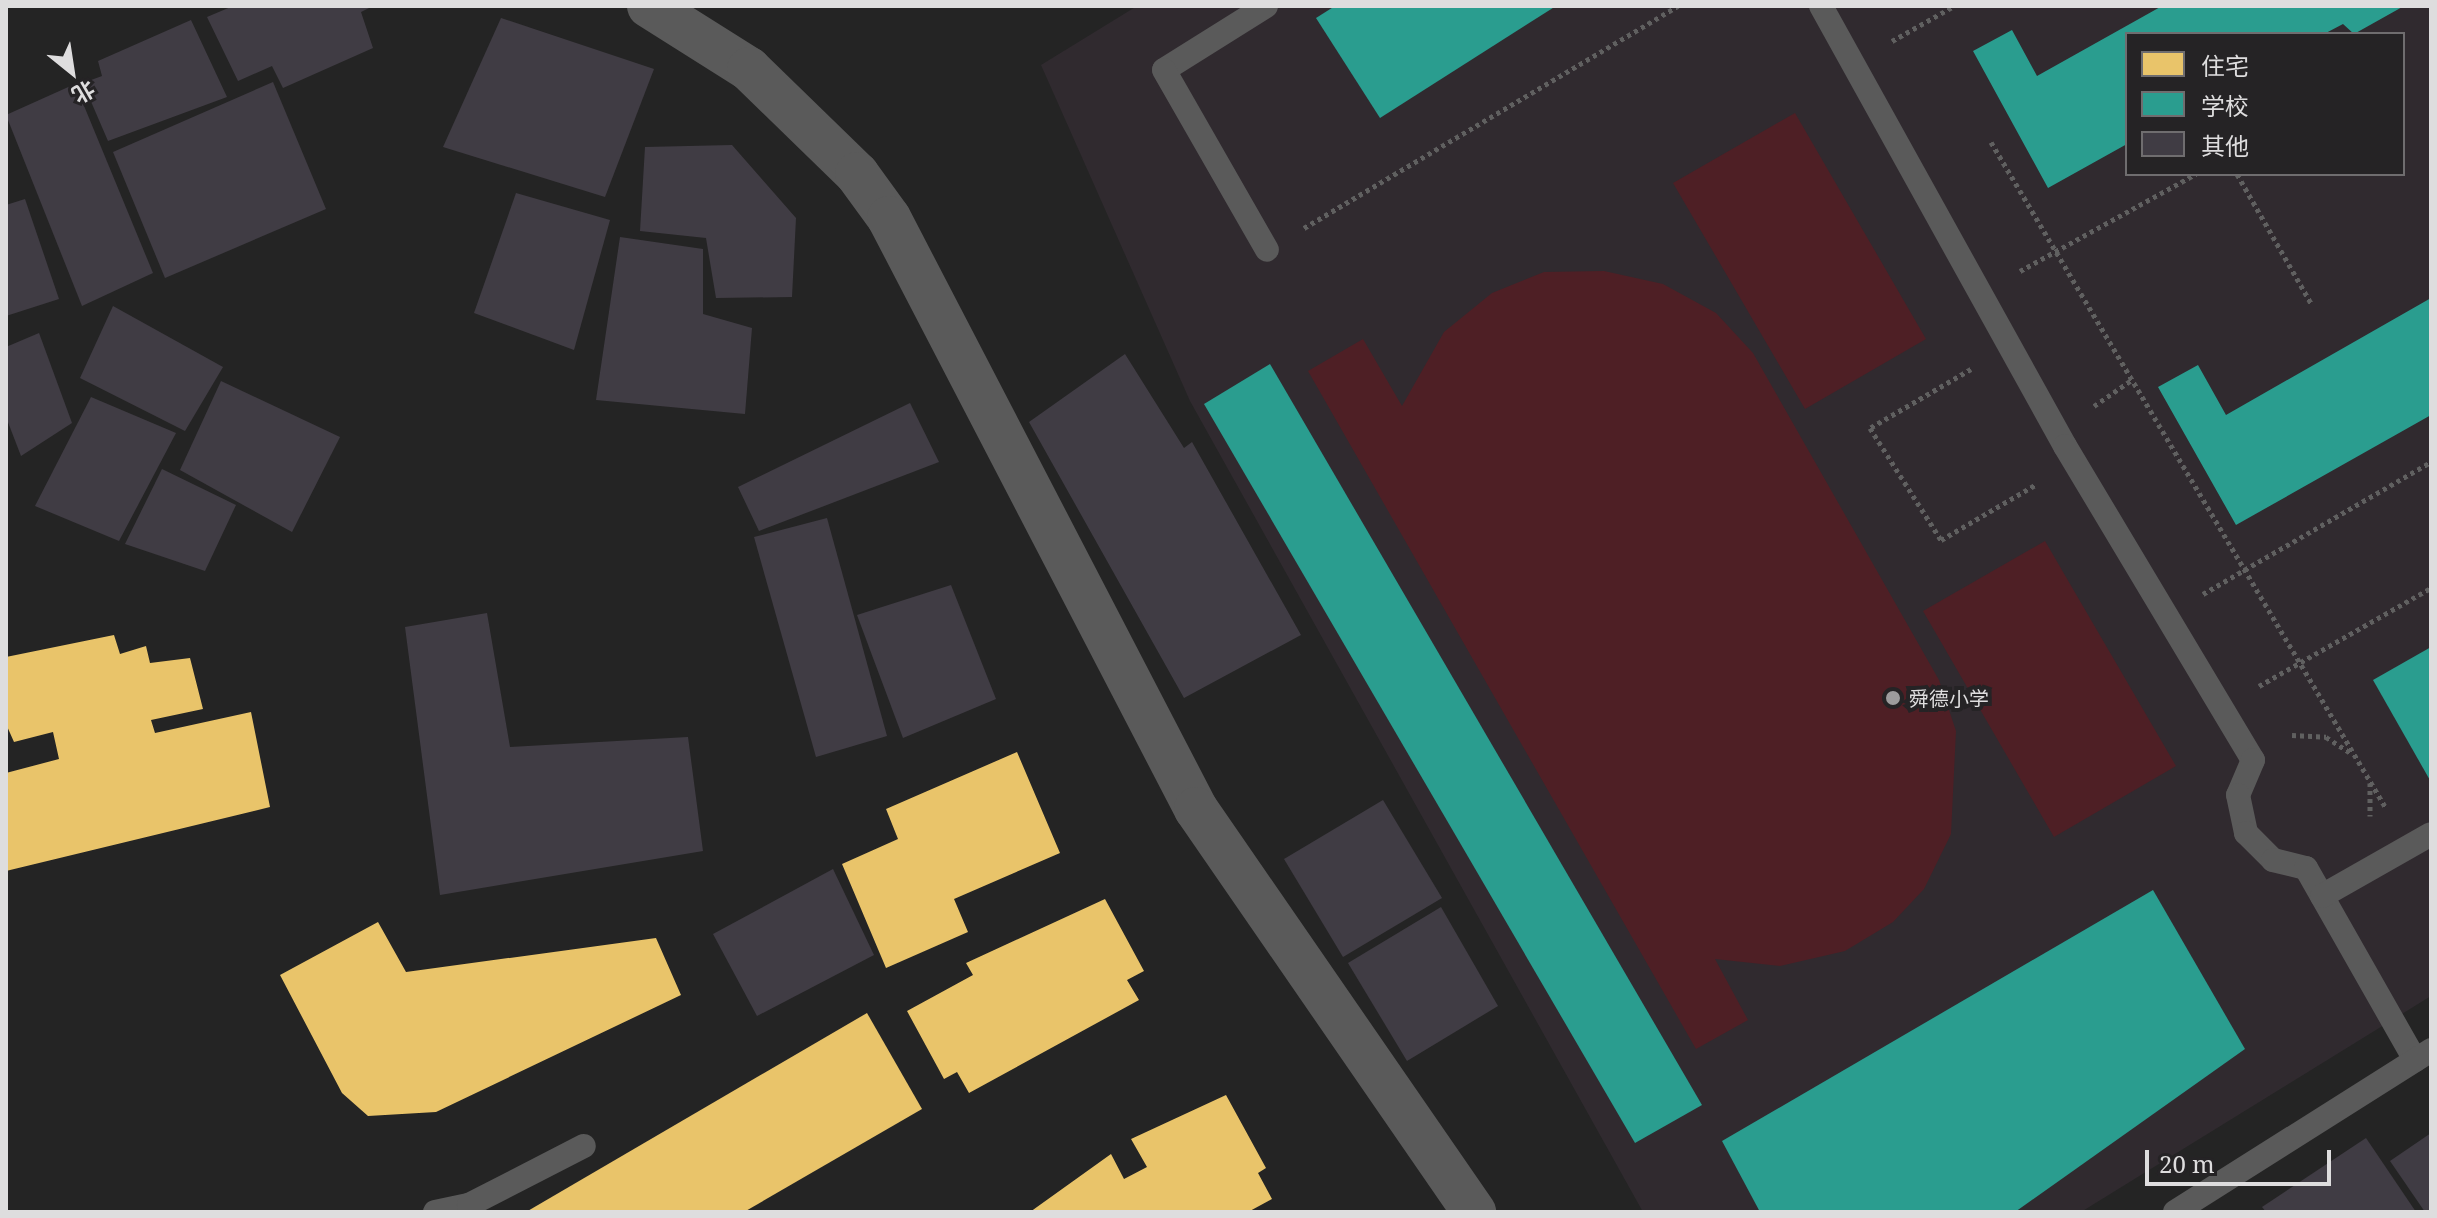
<!DOCTYPE html>
<meta charset="utf-8">
<style>
body{margin:0}
#map{position:relative;width:2437px;height:1218px;overflow:hidden;background:#242424;font-family:"Noto Serif","Noto Sans SC",serif}
div>[style]{position:absolute}
[style*='--x']{left:calc(var(--x)*1px);top:calc(var(--y)*1px);width:calc(var(--w)*1px);rotate:calc(var(--a)*1deg)}
.built>*{inset:0;background:#302a2f}
.green>*{inset:0;background:#4e1f25}
.homes>*{inset:0;background:#e9c46a}
.schools>*{inset:0;background:#2a9d8f}
.building>*{inset:0;background:#403c44}
.path>*{height:5px;margin-top:-2.5px;transform-origin:0;background:repeating-linear-gradient(90deg,#606060 0 4px,transparent 0 8px)}
.service>*{height:24px;margin:-12px;padding:0 12px;transform-origin:12px;border-radius:12px;background:#5a5a5a}
.minor>*{height:44px;margin:-22px;padding:0 22px;transform-origin:22px;border-radius:22px;background:#5a5a5a}
.dots>*{width:22px;height:22px;translate:-50% -50%;box-sizing:border-box;border:4px solid #252325;border-radius:50%}
span{translate:-50% -50%;white-space:nowrap;text-align:center;line-height:1.15;-webkit-text-stroke:8px #252325;paint-order:stroke}
.poi-label{font-size:20px;color:#deddde}
.left{translate:0 -50%;text-align:left}
.frame{position:absolute;inset:0;border:8px solid #deddde;pointer-events:none}
.legend{position:absolute;left:2125px;top:32px;width:280px;height:144px;box-sizing:border-box;background:#252325;border:2px solid #6f6d6f;margin:0;padding:10px 14px;list-style:none;font-size:24px;color:#deddde}
.legend li{display:flex;align-items:center;gap:16px;height:40px}
.legend b{width:40px;border:2px solid #6f6d6f}
.north{position:absolute;left:32px;top:32px;width:80px;height:80px;-webkit-text-stroke:6px #252325;paint-order:stroke;rotate:150deg;font-size:22px;font-weight:700;line-height:32px;text-align:center;color:#deddde}
.north::after{content:'';display:block;margin:auto;width:28px;height:36px;background:#deddde;clip-path:polygon(50% 0,100% 100%,50% 72%,0 100%)}
.scale{position:absolute;left:2145px;top:1150px;width:186px;height:36px;box-sizing:border-box;border:4px solid #deddde;border-top:0;padding-left:10px;font-size:24px;line-height:28px;white-space:nowrap;color:#deddde;-webkit-text-stroke:6px #252325;paint-order:stroke}
</style>
<div id="map">
<div class="built">
<div style="clip-path:polygon(evenodd,1137px 6px,2431px 6px,2431px 996px,2081px 1212px,1643px 1212px,1190px 401px,1041px 65px,1137px 6px,2127px 34px,2403px 34px,2403px 174px,2127px 174px,2127px 34px)"></div>
</div>
<div class="green">
<div style="clip-path:polygon(1795px 113px,1926px 339px,1805px 409px,1673px 183px)"></div>
<div style="clip-path:polygon(1604px 271px,1663px 284px,1716px 313px,1753px 353px,1939px 680px,1956px 731px,1951px 834px,1924px 889px,1893px 922px,1845px 951px,1780px 966px,1715px 959px,1748px 1020px,1696px 1049px,1308px 371px,1363px 339px,1402px 406px,1444px 332px,1492px 293px,1544px 272px)"></div>
<div style="clip-path:polygon(2045px 541px,2176px 766px,2054px 837px,1923px 611px)"></div>
</div>
<div class="homes">
<div style="clip-path:polygon(114px 635px,120px 654px,146px 646px,150px 663px,190px 658px,203px 709px,151px 720px,155px 733px,251px 712px,270px 807px,6px 871px,6px 773px,59px 759px,53px 732px,14px 742px,6px 724px,6px 657px)"></div>
<div style="clip-path:polygon(1017px 752px,1060px 853px,954px 899px,968px 932px,886px 968px,842px 864px,898px 839px,886px 809px)"></div>
<div style="clip-path:polygon(1105px 899px,1144px 971px,1127px 980px,1139px 1000px,969px 1093px,957px 1072px,944px 1079px,907px 1011px,973px 975px,966px 963px)"></div>
<div style="clip-path:polygon(378px 922px,406px 972px,656px 938px,681px 995px,436px 1112px,368px 1116px,342px 1093px,280px 975px)"></div>
<div style="clip-path:polygon(867px 1013px,922px 1109px,744px 1212px,526px 1212px)"></div>
<div style="clip-path:polygon(1226px 1095px,1266px 1168px,1258px 1173px,1272px 1199px,1248px 1212px,1030px 1212px,1111px 1154px,1124px 1179px,1147px 1167px,1131px 1139px)"></div>
</div>
<div class="schools">
<div style="clip-path:polygon(1335px 6px,1556px 6px,1380px 118px,1316px 18px)"></div>
<div style="clip-path:polygon(2162px 6px,2404px 6px,2354px 34px,2343px 24px,2324px 34px,2127px 34px,2127px 144px,2048px 188px,1973px 51px,2012px 30px,2037px 76px)"></div>
<div style="clip-path:polygon(2431px 298px,2431px 415px,2236px 525px,2158px 387px,2198px 365px,2226px 415px)"></div>
<div style="clip-path:polygon(1270px 364px,1702px 1105px,1635px 1143px,1204px 404px)"></div>
<div style="clip-path:polygon(2431px 647px,2431px 782px,2373px 680px)"></div>
<div style="clip-path:polygon(2153px 890px,2245px 1049px,2015px 1212px,1760px 1212px,1722px 1141px)"></div>
</div>
<div class="building">
<div style="clip-path:polygon(233px 6px,373px 6px,361px 12px,373px 48px,283px 88px,272px 66px,238px 81px,207px 17px)"></div>
<div style="clip-path:polygon(501px 18px,654px 69px,605px 197px,443px 147px)"></div>
<div style="clip-path:polygon(191px 20px,227px 97px,108px 141px,83px 83px,102px 76px,98px 61px)"></div>
<div style="clip-path:polygon(273px 82px,326px 209px,165px 278px,113px 152px)"></div>
<div style="clip-path:polygon(75px 84px,153px 273px,82px 306px,6px 115px)"></div>
<div style="clip-path:polygon(732px 145px,796px 218px,792px 297px,716px 298px,706px 238px,640px 231px,645px 147px)"></div>
<div style="clip-path:polygon(516px 193px,610px 220px,574px 350px,474px 313px)"></div>
<div style="clip-path:polygon(25px 199px,59px 299px,6px 316px,6px 205px)"></div>
<div style="clip-path:polygon(620px 237px,703px 249px,703px 314px,752px 328px,745px 414px,596px 400px)"></div>
<div style="clip-path:polygon(113px 306px,223px 367px,185px 431px,80px 378px)"></div>
<div style="clip-path:polygon(39px 333px,72px 423px,21px 456px,6px 417px,6px 347px)"></div>
<div style="clip-path:polygon(1125px 354px,1184px 448px,1192px 442px,1301px 635px,1184px 698px,1029px 422px)"></div>
<div style="clip-path:polygon(221px 381px,340px 437px,292px 532px,180px 470px)"></div>
<div style="clip-path:polygon(91px 397px,176px 433px,119px 541px,35px 506px)"></div>
<div style="clip-path:polygon(910px 403px,939px 462px,759px 531px,738px 487px)"></div>
<div style="clip-path:polygon(162px 469px,236px 505px,205px 571px,125px 544px)"></div>
<div style="clip-path:polygon(827px 518px,887px 736px,816px 757px,754px 537px)"></div>
<div style="clip-path:polygon(951px 585px,996px 699px,903px 738px,857px 615px)"></div>
<div style="clip-path:polygon(487px 613px,510px 747px,688px 737px,703px 851px,440px 895px,405px 627px)"></div>
<div style="clip-path:polygon(1383px 800px,1442px 898px,1343px 957px,1284px 859px)"></div>
<div style="clip-path:polygon(833px 869px,874px 955px,757px 1016px,713px 934px)"></div>
<div style="clip-path:polygon(1441px 907px,1498px 1006px,1407px 1061px,1348px 963px)"></div>
<div style="clip-path:polygon(2431px 1133px,2431px 1212px,2425px 1212px,2390px 1161px)"></div>
<div style="clip-path:polygon(2366px 1138px,2416px 1212px,2266px 1212px,2262px 1207px)"></div>
</div>
<div class="path">
<div style="--x:1892;--y:41;--w:71;--a:-29.4"></div>
<div style="--x:1991;--y:142;--w:774;--a:59.33"></div>
<div style="--x:2237;--y:174;--w:149;--a:60.2"></div>
<div style="--x:1304;--y:228;--w:435;--a:-30.7"></div>
<div style="--x:2020;--y:271;--w:201;--a:-28.9"></div>
<div style="--x:1971;--y:369;--w:117;--a:149.7"></div>
<div style="--x:1870;--y:428;--w:133;--a:57.6"></div>
<div style="--x:1941;--y:540;--w:109;--a:-30.3"></div>
<div style="--x:2094;--y:406;--w:47;--a:-34.7"></div>
<div style="--x:2203;--y:594;--w:263;--a:-30.1"></div>
<div style="--x:2259;--y:686;--w:198;--a:-29.7"></div>
<div style="--x:2292;--y:735;--w:34;--a:3"></div>
<div style="--x:2326;--y:737;--w:31;--a:33"></div>
<div style="--x:2370;--y:783;--w:33;--a:90"></div>
</div>
<div class="service">
<div style="--x:1266;--y:6;--w:120;--a:147.9"></div>
<div style="--x:1164;--y:70;--w:207;--a:60.2"></div>
<div style="--x:1821;--y:6;--w:503;--a:60.99"></div>
<div style="--x:2065;--y:446;--w:366;--a:59.1"></div>
<div style="--x:2253;--y:760;--w:38;--a:113"></div>
<div style="--x:2238;--y:795;--w:39;--a:78"></div>
<div style="--x:2246;--y:833;--w:38;--a:45"></div>
<div style="--x:2273;--y:860;--w:34;--a:14"></div>
<div style="--x:2306;--y:868;--w:221;--a:60.4"></div>
<div style="--x:2322;--y:896;--w:125;--a:-29.6"></div>
<div style="--x:435;--y:1212;--w:35;--a:-12"></div>
<div style="--x:469;--y:1205;--w:129;--a:-27.2"></div>
<div style="--x:2175;--y:1212;--w:303;--a:-32.3"></div>
</div>
<div class="minor">
<div style="--x:649;--y:6;--w:118;--a:32.2"></div>
<div style="--x:749;--y:69;--w:151;--a:44.2"></div>
<div style="--x:857;--y:174;--w:54;--a:54"></div>
<div style="--x:889;--y:218;--w:666;--a:62.55"></div>
<div style="--x:1196;--y:809;--w:490;--a:55.4"></div>
</div>
<div class="dots">
<div style="left:1893px;top:698px;background:#9d9c9d"></div>
</div>
<div class="poi-label">
<span class="left" style="left:1909px;top:698px">舜德小学</span>
</div>
<div class="frame"></div>
<ul class="legend">
<li><b style="height:22px;background:#e9c46a"></b>住宅</li>
<li><b style="height:22px;background:#2a9d8f"></b>学校</li>
<li><b style="height:22px;background:#403c44"></b>其他</li>
</ul>
<div class="north">北</div>
<div class="scale">20 m</div>
</div>
